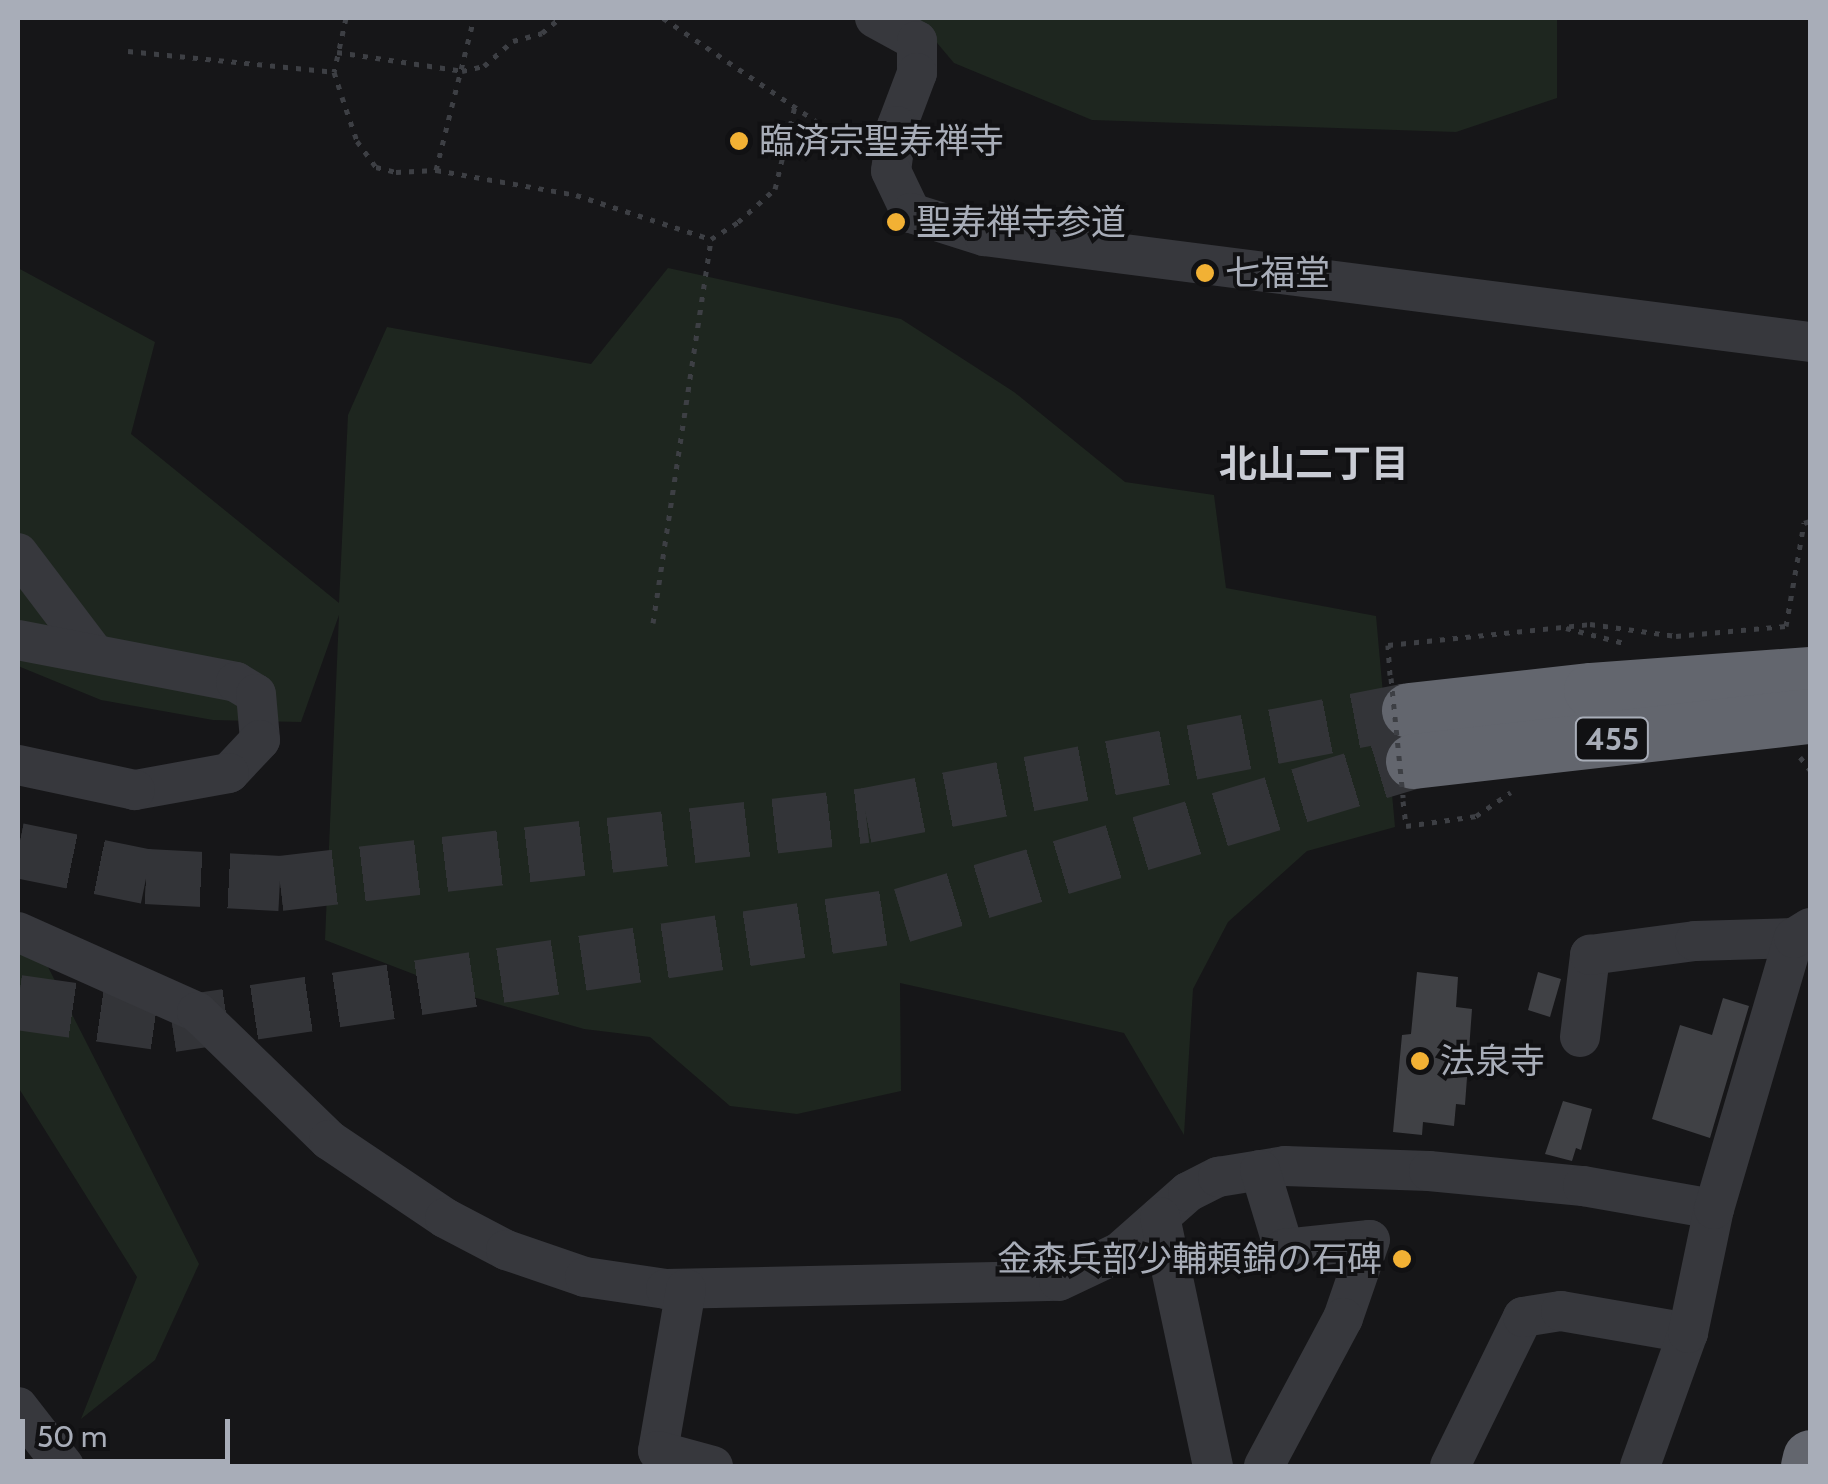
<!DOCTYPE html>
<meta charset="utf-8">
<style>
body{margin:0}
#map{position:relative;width:1828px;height:1484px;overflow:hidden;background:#161618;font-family:Cabin,"Noto Sans JP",sans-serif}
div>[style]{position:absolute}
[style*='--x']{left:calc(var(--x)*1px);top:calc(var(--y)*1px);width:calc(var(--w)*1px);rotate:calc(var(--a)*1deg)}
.green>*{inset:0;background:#1e261f}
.building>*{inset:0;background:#404145}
.highway-tunnel>*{height:55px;margin-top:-27.5px;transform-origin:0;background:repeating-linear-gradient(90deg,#333438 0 55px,transparent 0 83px)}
.path>*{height:5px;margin-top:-2.5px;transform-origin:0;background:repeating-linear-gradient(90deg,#3d3f44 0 5px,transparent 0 13px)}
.minor>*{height:40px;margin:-20px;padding:0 20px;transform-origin:20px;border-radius:20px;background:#37383d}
.highway>*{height:55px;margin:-27.5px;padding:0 27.5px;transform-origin:27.5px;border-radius:27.5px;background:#63666e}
.path-bridge>*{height:5px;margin-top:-2.5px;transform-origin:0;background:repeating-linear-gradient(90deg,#3d3f44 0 5px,transparent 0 13px)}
.dots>*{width:28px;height:28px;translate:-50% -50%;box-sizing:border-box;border:5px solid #111113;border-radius:50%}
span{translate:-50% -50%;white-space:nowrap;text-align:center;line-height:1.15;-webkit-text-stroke:8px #111113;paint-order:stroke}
.shield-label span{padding:2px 8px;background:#111113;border:2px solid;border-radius:8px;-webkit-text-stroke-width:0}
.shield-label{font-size:32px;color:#a8adb8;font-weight:700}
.poi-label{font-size:35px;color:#a8adb8}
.left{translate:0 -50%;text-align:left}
.right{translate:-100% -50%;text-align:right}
.neighbourhood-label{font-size:38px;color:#c9ccd4;font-weight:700}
.frame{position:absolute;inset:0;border:20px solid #a8adb8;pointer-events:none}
.scale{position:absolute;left:20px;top:1419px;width:210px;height:45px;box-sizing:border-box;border:5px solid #a8adb8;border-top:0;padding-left:12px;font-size:30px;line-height:35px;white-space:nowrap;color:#a8adb8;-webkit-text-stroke:8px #111113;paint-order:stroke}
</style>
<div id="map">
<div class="green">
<div style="clip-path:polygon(916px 18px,1557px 18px,1557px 98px,1456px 132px,1092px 120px,954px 63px)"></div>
<div style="clip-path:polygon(18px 268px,155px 342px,131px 434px,339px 603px,348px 415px,387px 327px,591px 364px,668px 268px,901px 319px,1014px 392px,1125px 482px,1214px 495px,1226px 588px,1376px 616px,1395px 827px,1307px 851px,1228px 922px,1193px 989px,1184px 1135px,1124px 1033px,900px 983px,901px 1091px,797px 1114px,730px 1106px,650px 1037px,584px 1029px,473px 997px,325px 940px,339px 615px,301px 722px,213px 720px,101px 700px,18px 666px)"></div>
<div style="clip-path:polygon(18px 908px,199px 1264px,155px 1360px,81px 1419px,137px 1277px,18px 1087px)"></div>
</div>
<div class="building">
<div style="clip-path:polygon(1417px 972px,1458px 977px,1456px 1007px,1472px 1009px,1465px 1105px,1456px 1104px,1454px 1126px,1423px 1122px,1422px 1135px,1393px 1132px,1402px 1035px,1411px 1034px)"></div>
<div style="clip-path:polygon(1538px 972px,1561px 979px,1550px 1017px,1528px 1010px)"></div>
<div style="clip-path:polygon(1723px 998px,1749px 1006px,1710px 1138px,1652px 1119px,1680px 1025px,1712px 1035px)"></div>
<div style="clip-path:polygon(1563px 1101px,1592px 1109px,1581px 1150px,1576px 1148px,1572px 1161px,1545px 1154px)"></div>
</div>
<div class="highway-tunnel">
<div style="--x:18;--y:850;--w:131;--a:11.5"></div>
<div style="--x:146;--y:876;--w:134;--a:3"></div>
<div style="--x:280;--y:883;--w:590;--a:-6.62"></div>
<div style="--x:866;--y:815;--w:553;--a:-10.94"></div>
<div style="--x:18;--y:1002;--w:156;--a:8.1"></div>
<div style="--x:172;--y:1024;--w:738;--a:-8.49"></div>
<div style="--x:902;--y:915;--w:534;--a:-16.77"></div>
</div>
<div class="path">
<div style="--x:346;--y:18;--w:55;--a:102.5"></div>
<div style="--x:334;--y:72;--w:26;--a:72"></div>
<div style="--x:342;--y:97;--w:46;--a:71.2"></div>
<div style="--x:357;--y:141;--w:32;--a:54"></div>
<div style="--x:376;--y:167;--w:21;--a:14"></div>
<div style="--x:396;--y:172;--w:40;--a:-2.9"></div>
<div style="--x:436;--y:170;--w:157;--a:-76"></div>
<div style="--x:663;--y:18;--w:236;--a:34"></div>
<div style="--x:128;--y:51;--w:206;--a:5.8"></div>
<div style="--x:337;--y:52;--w:126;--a:8.6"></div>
<div style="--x:462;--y:71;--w:23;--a:-13"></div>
<div style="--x:484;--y:66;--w:38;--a:-41"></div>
<div style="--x:513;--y:41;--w:30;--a:-15"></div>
<div style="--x:542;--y:33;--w:23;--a:-40"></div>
<div style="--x:436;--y:170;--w:142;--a:10.1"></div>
<div style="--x:576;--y:195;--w:142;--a:18.1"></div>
<div style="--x:653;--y:623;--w:388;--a:-81.4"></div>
<div style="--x:711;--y:239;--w:32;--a:-32"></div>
<div style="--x:738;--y:222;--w:50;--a:-41.7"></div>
<div style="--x:775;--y:189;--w:85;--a:-76.5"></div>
<div style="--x:1566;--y:628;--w:64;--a:14.5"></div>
<div style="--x:1390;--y:675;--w:30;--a:-94"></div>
<div style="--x:1388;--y:645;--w:203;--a:-5.9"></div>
<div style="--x:1590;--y:624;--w:87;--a:7.9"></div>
<div style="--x:1676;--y:636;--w:110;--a:-5.2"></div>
<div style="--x:1786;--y:626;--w:105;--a:-80.1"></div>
<div style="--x:1804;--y:523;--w:6;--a:-18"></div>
<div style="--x:1800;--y:757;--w:16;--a:52"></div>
<div style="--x:1403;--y:801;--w:25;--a:83"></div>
<div style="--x:1406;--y:826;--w:71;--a:-8.1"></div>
<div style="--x:1476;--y:816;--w:42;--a:-34.4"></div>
</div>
<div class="minor">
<div style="--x:875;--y:18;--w:48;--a:28.7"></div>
<div style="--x:917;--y:41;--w:32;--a:90"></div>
<div style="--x:917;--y:73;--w:57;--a:110.7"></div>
<div style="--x:897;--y:126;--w:45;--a:97.6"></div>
<div style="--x:891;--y:171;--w:47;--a:64.5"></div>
<div style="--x:911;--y:213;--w:77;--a:17.5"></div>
<div style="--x:984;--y:236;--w:833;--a:7.31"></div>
<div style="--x:18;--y:553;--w:124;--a:52.9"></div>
<div style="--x:18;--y:640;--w:222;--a:10.9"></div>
<div style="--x:236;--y:682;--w:23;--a:31"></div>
<div style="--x:256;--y:694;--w:46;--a:85"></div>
<div style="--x:260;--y:740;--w:45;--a:133.2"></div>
<div style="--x:229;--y:773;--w:96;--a:169.7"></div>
<div style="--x:135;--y:790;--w:120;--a:-167.9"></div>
<div style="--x:18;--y:932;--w:196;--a:24.1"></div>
<div style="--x:197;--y:1012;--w:184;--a:44.1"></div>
<div style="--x:329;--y:1140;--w:140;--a:33.9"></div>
<div style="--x:445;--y:1218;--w:69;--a:27.7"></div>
<div style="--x:506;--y:1250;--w:83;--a:18.9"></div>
<div style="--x:585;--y:1277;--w:82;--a:8.4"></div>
<div style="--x:666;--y:1289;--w:393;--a:-1.2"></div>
<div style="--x:1059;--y:1281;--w:68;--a:-25.4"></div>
<div style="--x:1120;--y:1252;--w:91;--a:-41.4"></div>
<div style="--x:1188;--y:1192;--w:34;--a:-27"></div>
<div style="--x:1218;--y:1177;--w:68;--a:-9.3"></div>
<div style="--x:1285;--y:1166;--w:144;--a:2"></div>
<div style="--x:1429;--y:1171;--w:155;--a:5.6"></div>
<div style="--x:1583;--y:1186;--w:133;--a:10"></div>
<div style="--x:1580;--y:1037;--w:83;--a:-83"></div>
<div style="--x:1590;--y:955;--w:106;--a:-7.6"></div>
<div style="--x:1695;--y:941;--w:99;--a:-1.7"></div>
<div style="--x:1260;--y:1170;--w:83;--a:73.1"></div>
<div style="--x:1284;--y:1249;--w:86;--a:-6"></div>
<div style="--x:1370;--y:1240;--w:83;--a:109.1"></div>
<div style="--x:1343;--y:1318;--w:168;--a:118.1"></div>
<div style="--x:1160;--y:1217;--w:255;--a:78"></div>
<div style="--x:686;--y:1289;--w:164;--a:99.8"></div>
<div style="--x:658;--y:1451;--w:57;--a:15.3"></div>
<div style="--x:18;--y:1407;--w:75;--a:52.1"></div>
<div style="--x:1450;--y:1466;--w:166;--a:-63.9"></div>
<div style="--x:1523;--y:1317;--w:38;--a:-9"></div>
<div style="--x:1561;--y:1311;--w:129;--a:9.8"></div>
<div style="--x:1640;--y:1466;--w:141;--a:-70.2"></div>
<div style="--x:1688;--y:1333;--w:127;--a:-78.2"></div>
<div style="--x:1714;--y:1209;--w:283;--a:-73.6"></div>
<div style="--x:1794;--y:938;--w:19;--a:-32"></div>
</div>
<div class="highway">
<div style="--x:1409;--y:710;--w:183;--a:-6.3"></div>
<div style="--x:1591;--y:690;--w:220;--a:-4.2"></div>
<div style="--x:1413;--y:761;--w:400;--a:-6.5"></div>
<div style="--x:1808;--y:1466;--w:9;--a:-77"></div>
</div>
<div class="path-bridge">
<div style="--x:1391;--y:678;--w:120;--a:84.2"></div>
</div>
<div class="dots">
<div style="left:739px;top:141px;background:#f2b134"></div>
<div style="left:896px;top:222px;background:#f2b134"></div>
<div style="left:1205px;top:273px;background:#f2b134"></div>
<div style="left:1420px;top:1061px;background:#f2b134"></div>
<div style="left:1402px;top:1259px;background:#f2b134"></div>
</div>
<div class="shield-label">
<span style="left:1612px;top:739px">455</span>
</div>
<div class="poi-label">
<span class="left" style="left:759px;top:141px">臨済宗聖寿禅寺</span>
<span class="left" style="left:916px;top:222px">聖寿禅寺参道</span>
<span class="left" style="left:1225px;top:273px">七福堂</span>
<span class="left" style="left:1440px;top:1061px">法泉寺</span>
<span class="right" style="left:1382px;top:1259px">金森兵部少輔頼錦の石碑</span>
</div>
<div class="neighbourhood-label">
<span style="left:1314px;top:464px">北山二丁目</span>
</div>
<div class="frame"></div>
<div class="scale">50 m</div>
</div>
